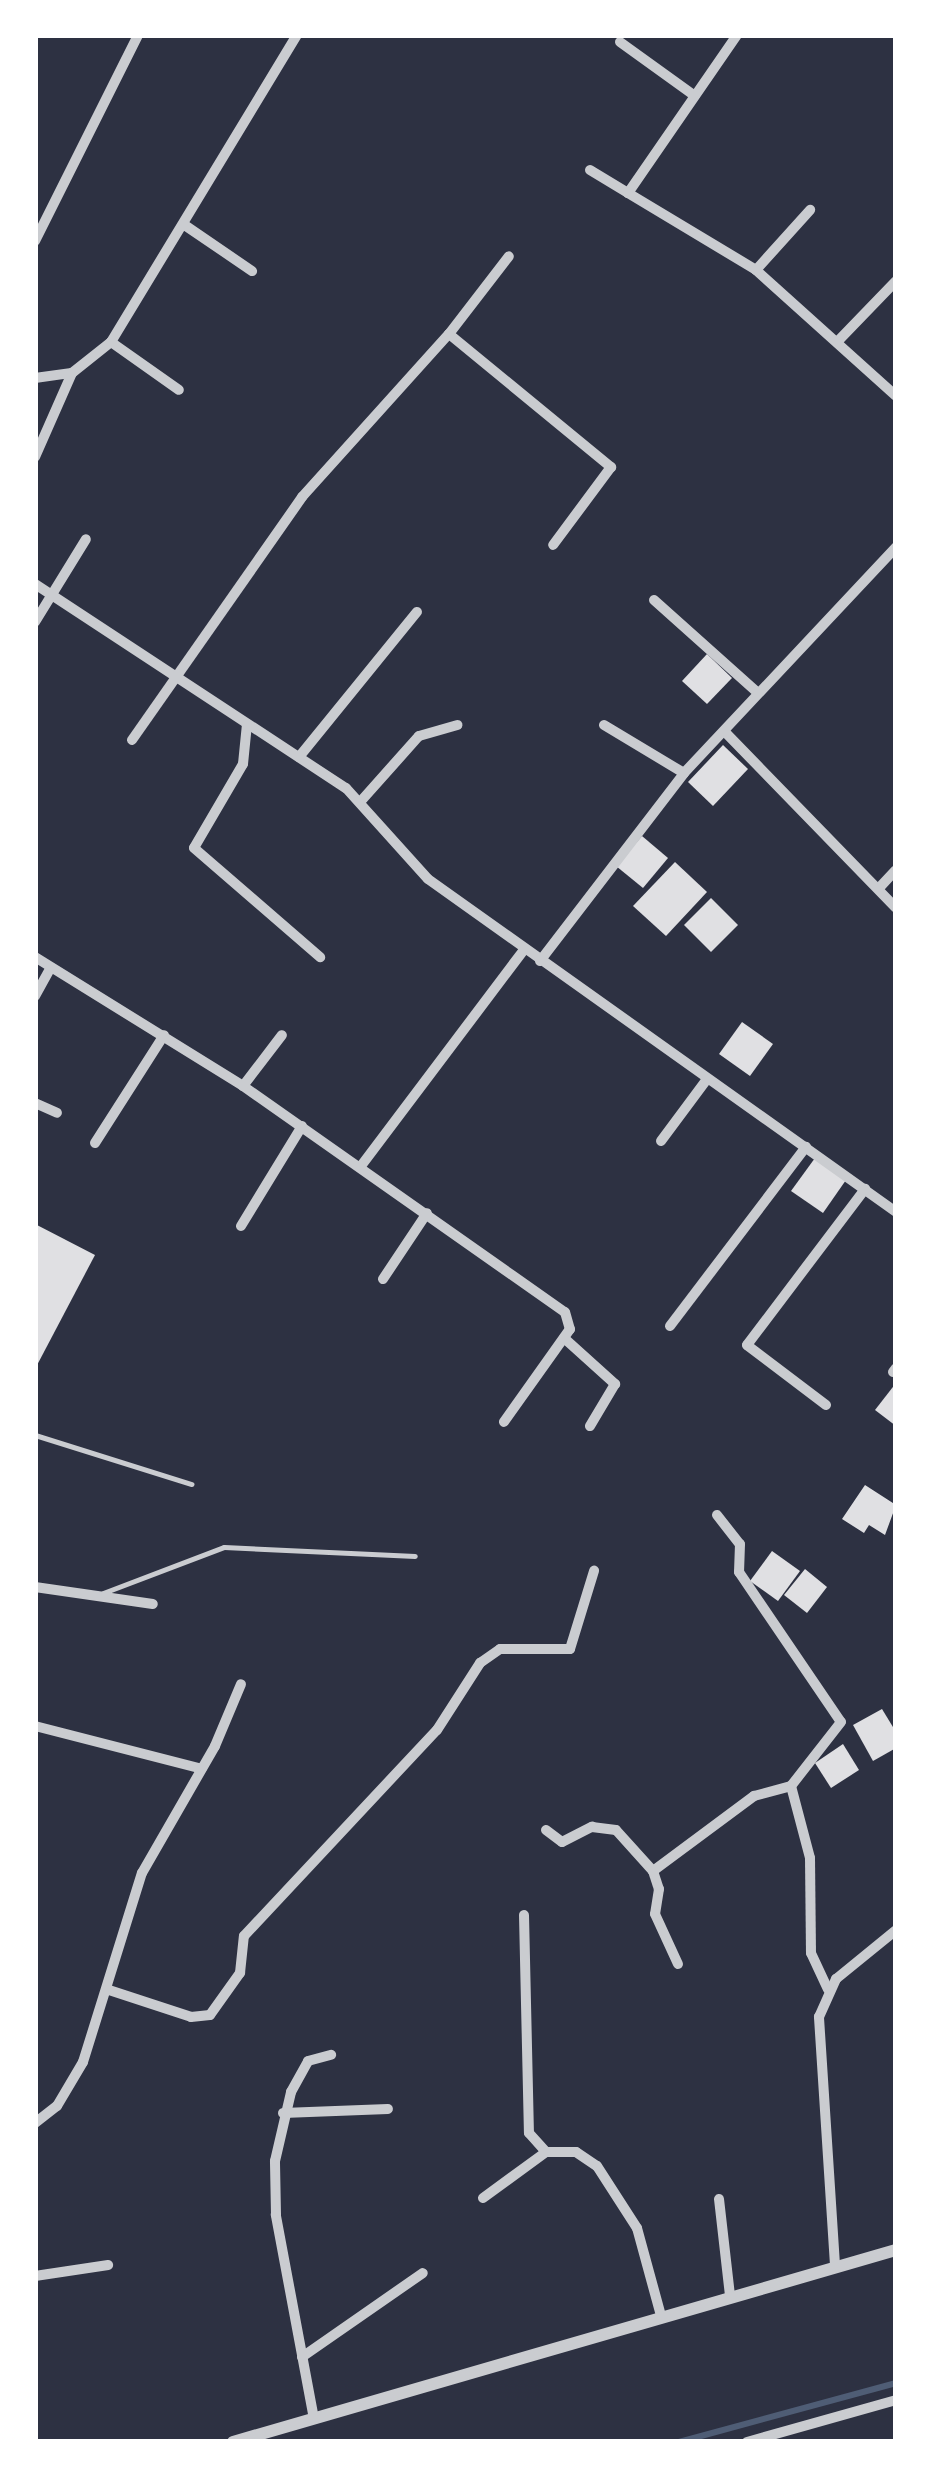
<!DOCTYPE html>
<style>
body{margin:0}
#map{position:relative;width:931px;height:2477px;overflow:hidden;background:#2d3142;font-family:"Source Sans 3",sans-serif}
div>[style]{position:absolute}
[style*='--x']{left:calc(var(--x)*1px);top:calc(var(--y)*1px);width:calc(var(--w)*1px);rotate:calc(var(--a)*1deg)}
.stream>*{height:6px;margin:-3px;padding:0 3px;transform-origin:3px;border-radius:3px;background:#4f5d75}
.building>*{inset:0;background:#e0e0e3}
.service>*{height:5px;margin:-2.5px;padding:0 2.5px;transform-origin:2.5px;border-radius:2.5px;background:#caccd0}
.minor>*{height:10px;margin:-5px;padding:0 5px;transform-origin:5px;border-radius:5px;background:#caccd0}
.tertiary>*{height:12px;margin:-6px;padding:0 6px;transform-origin:6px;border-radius:6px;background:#caccd0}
span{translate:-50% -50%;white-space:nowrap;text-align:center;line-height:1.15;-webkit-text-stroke:8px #fff;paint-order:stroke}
.frame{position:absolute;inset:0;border:38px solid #fff;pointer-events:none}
</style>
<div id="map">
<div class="stream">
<div style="--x:679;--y:2442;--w:225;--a:-15.2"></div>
</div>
<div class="building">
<div style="clip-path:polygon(707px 654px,732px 678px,707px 704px,682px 681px)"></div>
<div style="clip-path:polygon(723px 745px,748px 769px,713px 806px,688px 782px)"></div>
<div style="clip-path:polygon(642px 836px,668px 858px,643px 888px,616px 866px)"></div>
<div style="clip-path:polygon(675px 862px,707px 892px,666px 936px,633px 906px)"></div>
<div style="clip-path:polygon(711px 898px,738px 925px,711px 952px,684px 925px)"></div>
<div style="clip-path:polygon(742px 1022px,773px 1044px,750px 1076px,719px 1054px)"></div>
<div style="clip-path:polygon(815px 1158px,846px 1180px,823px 1213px,791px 1191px)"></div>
<div style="clip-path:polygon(35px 1224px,95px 1255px,35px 1369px)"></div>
<div style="clip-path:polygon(896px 1383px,896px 1426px,875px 1410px)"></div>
<div style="clip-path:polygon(865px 1485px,896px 1505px,885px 1535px,869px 1525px,864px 1533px,842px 1519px)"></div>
<div style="clip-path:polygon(772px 1551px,800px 1571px,778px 1601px,750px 1581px)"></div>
<div style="clip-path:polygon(805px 1569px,827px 1587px,807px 1613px,784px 1595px)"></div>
<div style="clip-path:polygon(882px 1709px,896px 1732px,896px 1748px,873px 1761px,853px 1725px)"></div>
<div style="clip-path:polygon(843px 1744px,859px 1770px,831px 1788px,815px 1763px)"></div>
</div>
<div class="service">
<div style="--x:35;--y:1435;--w:164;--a:17.4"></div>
<div style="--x:103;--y:1593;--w:129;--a:-20.8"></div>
<div style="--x:224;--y:1547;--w:191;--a:2.7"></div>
</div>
<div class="minor">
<div style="--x:737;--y:35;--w:192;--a:124.6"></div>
<div style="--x:628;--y:193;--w:149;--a:31"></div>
<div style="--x:756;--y:270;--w:188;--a:42"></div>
<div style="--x:620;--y:42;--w:92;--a:35.8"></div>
<div style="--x:590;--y:170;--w:44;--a:31.2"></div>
<div style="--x:186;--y:226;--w:80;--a:34.3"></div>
<div style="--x:35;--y:241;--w:230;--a:-63.4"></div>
<div style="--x:756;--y:270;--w:81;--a:-48"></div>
<div style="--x:449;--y:334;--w:210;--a:39.4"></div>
<div style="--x:611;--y:467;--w:97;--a:126.6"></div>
<div style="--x:839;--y:340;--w:82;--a:-46"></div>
<div style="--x:111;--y:342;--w:83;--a:35.2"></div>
<div style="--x:35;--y:378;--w:37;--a:-8"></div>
<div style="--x:72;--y:373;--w:50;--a:-38.5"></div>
<div style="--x:111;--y:342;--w:359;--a:-58.8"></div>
<div style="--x:35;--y:457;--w:92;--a:-66.2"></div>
<div style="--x:35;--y:584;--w:372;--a:33.3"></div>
<div style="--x:346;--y:788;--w:122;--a:48"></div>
<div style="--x:428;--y:879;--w:574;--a:35.43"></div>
<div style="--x:654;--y:600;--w:138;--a:41.8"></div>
<div style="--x:35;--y:622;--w:97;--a:-58.4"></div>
<div style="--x:247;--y:724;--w:40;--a:95.7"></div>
<div style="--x:243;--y:764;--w:97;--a:120.3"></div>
<div style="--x:194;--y:848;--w:167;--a:40.9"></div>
<div style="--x:604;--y:725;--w:93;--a:31"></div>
<div style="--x:725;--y:732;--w:245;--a:45.8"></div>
<div style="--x:132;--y:740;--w:297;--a:-55"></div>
<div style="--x:302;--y:497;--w:219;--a:-48"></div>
<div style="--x:449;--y:334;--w:98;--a:-52.4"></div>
<div style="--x:299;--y:757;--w:187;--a:-50.9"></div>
<div style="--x:361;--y:801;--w:87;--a:-48.3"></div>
<div style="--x:419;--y:736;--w:40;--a:-16"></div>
<div style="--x:880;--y:887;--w:23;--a:-47"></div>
<div style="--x:35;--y:957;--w:245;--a:31.8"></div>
<div style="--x:243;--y:1086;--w:393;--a:35.1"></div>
<div style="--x:565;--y:1312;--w:18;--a:74"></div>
<div style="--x:570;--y:1329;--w:114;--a:125.4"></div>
<div style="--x:540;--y:961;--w:237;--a:-52.5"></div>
<div style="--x:684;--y:773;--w:310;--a:-46.8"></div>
<div style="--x:35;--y:996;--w:29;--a:-61"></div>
<div style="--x:243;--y:1086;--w:64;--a:-52.6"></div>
<div style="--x:35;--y:1103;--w:24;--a:24"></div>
<div style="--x:661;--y:1141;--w:77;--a:-53.4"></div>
<div style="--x:95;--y:1143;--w:128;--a:-57.4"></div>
<div style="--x:361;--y:1166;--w:269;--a:-53"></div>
<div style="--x:241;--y:1226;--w:117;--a:-58.6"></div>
<div style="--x:383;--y:1279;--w:79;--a:-56.3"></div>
<div style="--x:670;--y:1326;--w:225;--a:-52.8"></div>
<div style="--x:564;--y:1338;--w:69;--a:42"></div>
<div style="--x:615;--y:1384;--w:49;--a:120.8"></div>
<div style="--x:893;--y:1372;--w:5;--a:-53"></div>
<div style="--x:826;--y:1405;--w:99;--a:-142.8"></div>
<div style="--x:747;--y:1345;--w:196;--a:-52.9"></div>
<div style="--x:717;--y:1515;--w:37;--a:52"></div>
<div style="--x:740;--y:1544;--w:28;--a:92"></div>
<div style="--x:739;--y:1572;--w:181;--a:55.8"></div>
<div style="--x:841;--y:1722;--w:81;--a:128"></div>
<div style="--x:791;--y:1786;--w:74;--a:75.2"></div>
<div style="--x:810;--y:1858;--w:95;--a:89.4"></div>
<div style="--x:811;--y:1953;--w:40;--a:65"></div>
<div style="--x:35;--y:1587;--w:119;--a:8.2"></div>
<div style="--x:35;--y:1726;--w:172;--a:14.4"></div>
<div style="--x:546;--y:1830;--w:20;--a:37"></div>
<div style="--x:562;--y:1842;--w:34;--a:-27"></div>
<div style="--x:592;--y:1827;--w:24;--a:7"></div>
<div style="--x:616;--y:1830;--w:55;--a:47.9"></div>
<div style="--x:653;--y:1871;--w:19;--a:72"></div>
<div style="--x:659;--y:1889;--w:25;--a:99"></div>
<div style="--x:655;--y:1914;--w:55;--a:65.3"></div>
<div style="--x:653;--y:1871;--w:126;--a:-36.6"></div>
<div style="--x:754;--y:1796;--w:38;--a:-15"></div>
<div style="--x:524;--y:1915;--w:218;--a:88.7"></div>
<div style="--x:529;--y:2133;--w:25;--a:48"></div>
<div style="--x:546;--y:2152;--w:30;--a:0"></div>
<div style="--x:576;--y:2152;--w:25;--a:34"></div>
<div style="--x:597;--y:2166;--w:74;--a:57.2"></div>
<div style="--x:637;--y:2228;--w:91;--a:74.7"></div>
<div style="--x:109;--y:1990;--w:86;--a:18.2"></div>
<div style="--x:191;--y:2017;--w:19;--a:-6"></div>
<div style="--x:210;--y:2015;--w:52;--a:-54.5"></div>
<div style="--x:240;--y:1973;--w:37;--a:-84"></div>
<div style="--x:244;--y:1936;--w:282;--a:-46.9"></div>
<div style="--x:437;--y:1730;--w:80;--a:-57.3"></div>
<div style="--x:480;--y:1663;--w:24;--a:-35"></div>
<div style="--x:500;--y:1649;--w:70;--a:0"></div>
<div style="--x:570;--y:1649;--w:82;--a:-72.9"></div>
<div style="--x:283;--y:2113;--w:105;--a:-2.2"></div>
<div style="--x:35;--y:2123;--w:28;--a:-38"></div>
<div style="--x:57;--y:2106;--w:51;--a:-59.4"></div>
<div style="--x:83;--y:2062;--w:198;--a:-72.7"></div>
<div style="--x:142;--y:1873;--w:146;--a:-60.1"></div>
<div style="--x:215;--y:1746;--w:67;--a:-67.2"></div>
<div style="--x:483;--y:2198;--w:78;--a:-36.1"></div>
<div style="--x:719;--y:2199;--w:98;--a:83.5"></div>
<div style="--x:835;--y:2265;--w:249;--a:-93.7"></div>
<div style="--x:819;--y:2017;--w:42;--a:-65.9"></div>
<div style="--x:836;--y:1979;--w:77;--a:-39.2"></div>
<div style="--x:35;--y:2276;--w:74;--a:-8.6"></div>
<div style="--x:302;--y:2357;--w:147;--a:-34.8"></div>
<div style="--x:314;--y:2419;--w:208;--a:-100.6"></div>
<div style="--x:276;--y:2215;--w:54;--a:-91.1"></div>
<div style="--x:275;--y:2161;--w:71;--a:-76.9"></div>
<div style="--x:291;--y:2092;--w:35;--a:-61"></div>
<div style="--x:308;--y:2061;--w:24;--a:-15"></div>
<div style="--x:747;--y:2442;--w:155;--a:-15.7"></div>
</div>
<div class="tertiary">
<div style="--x:233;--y:2442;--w:690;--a:-16.15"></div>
</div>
<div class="frame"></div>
</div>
